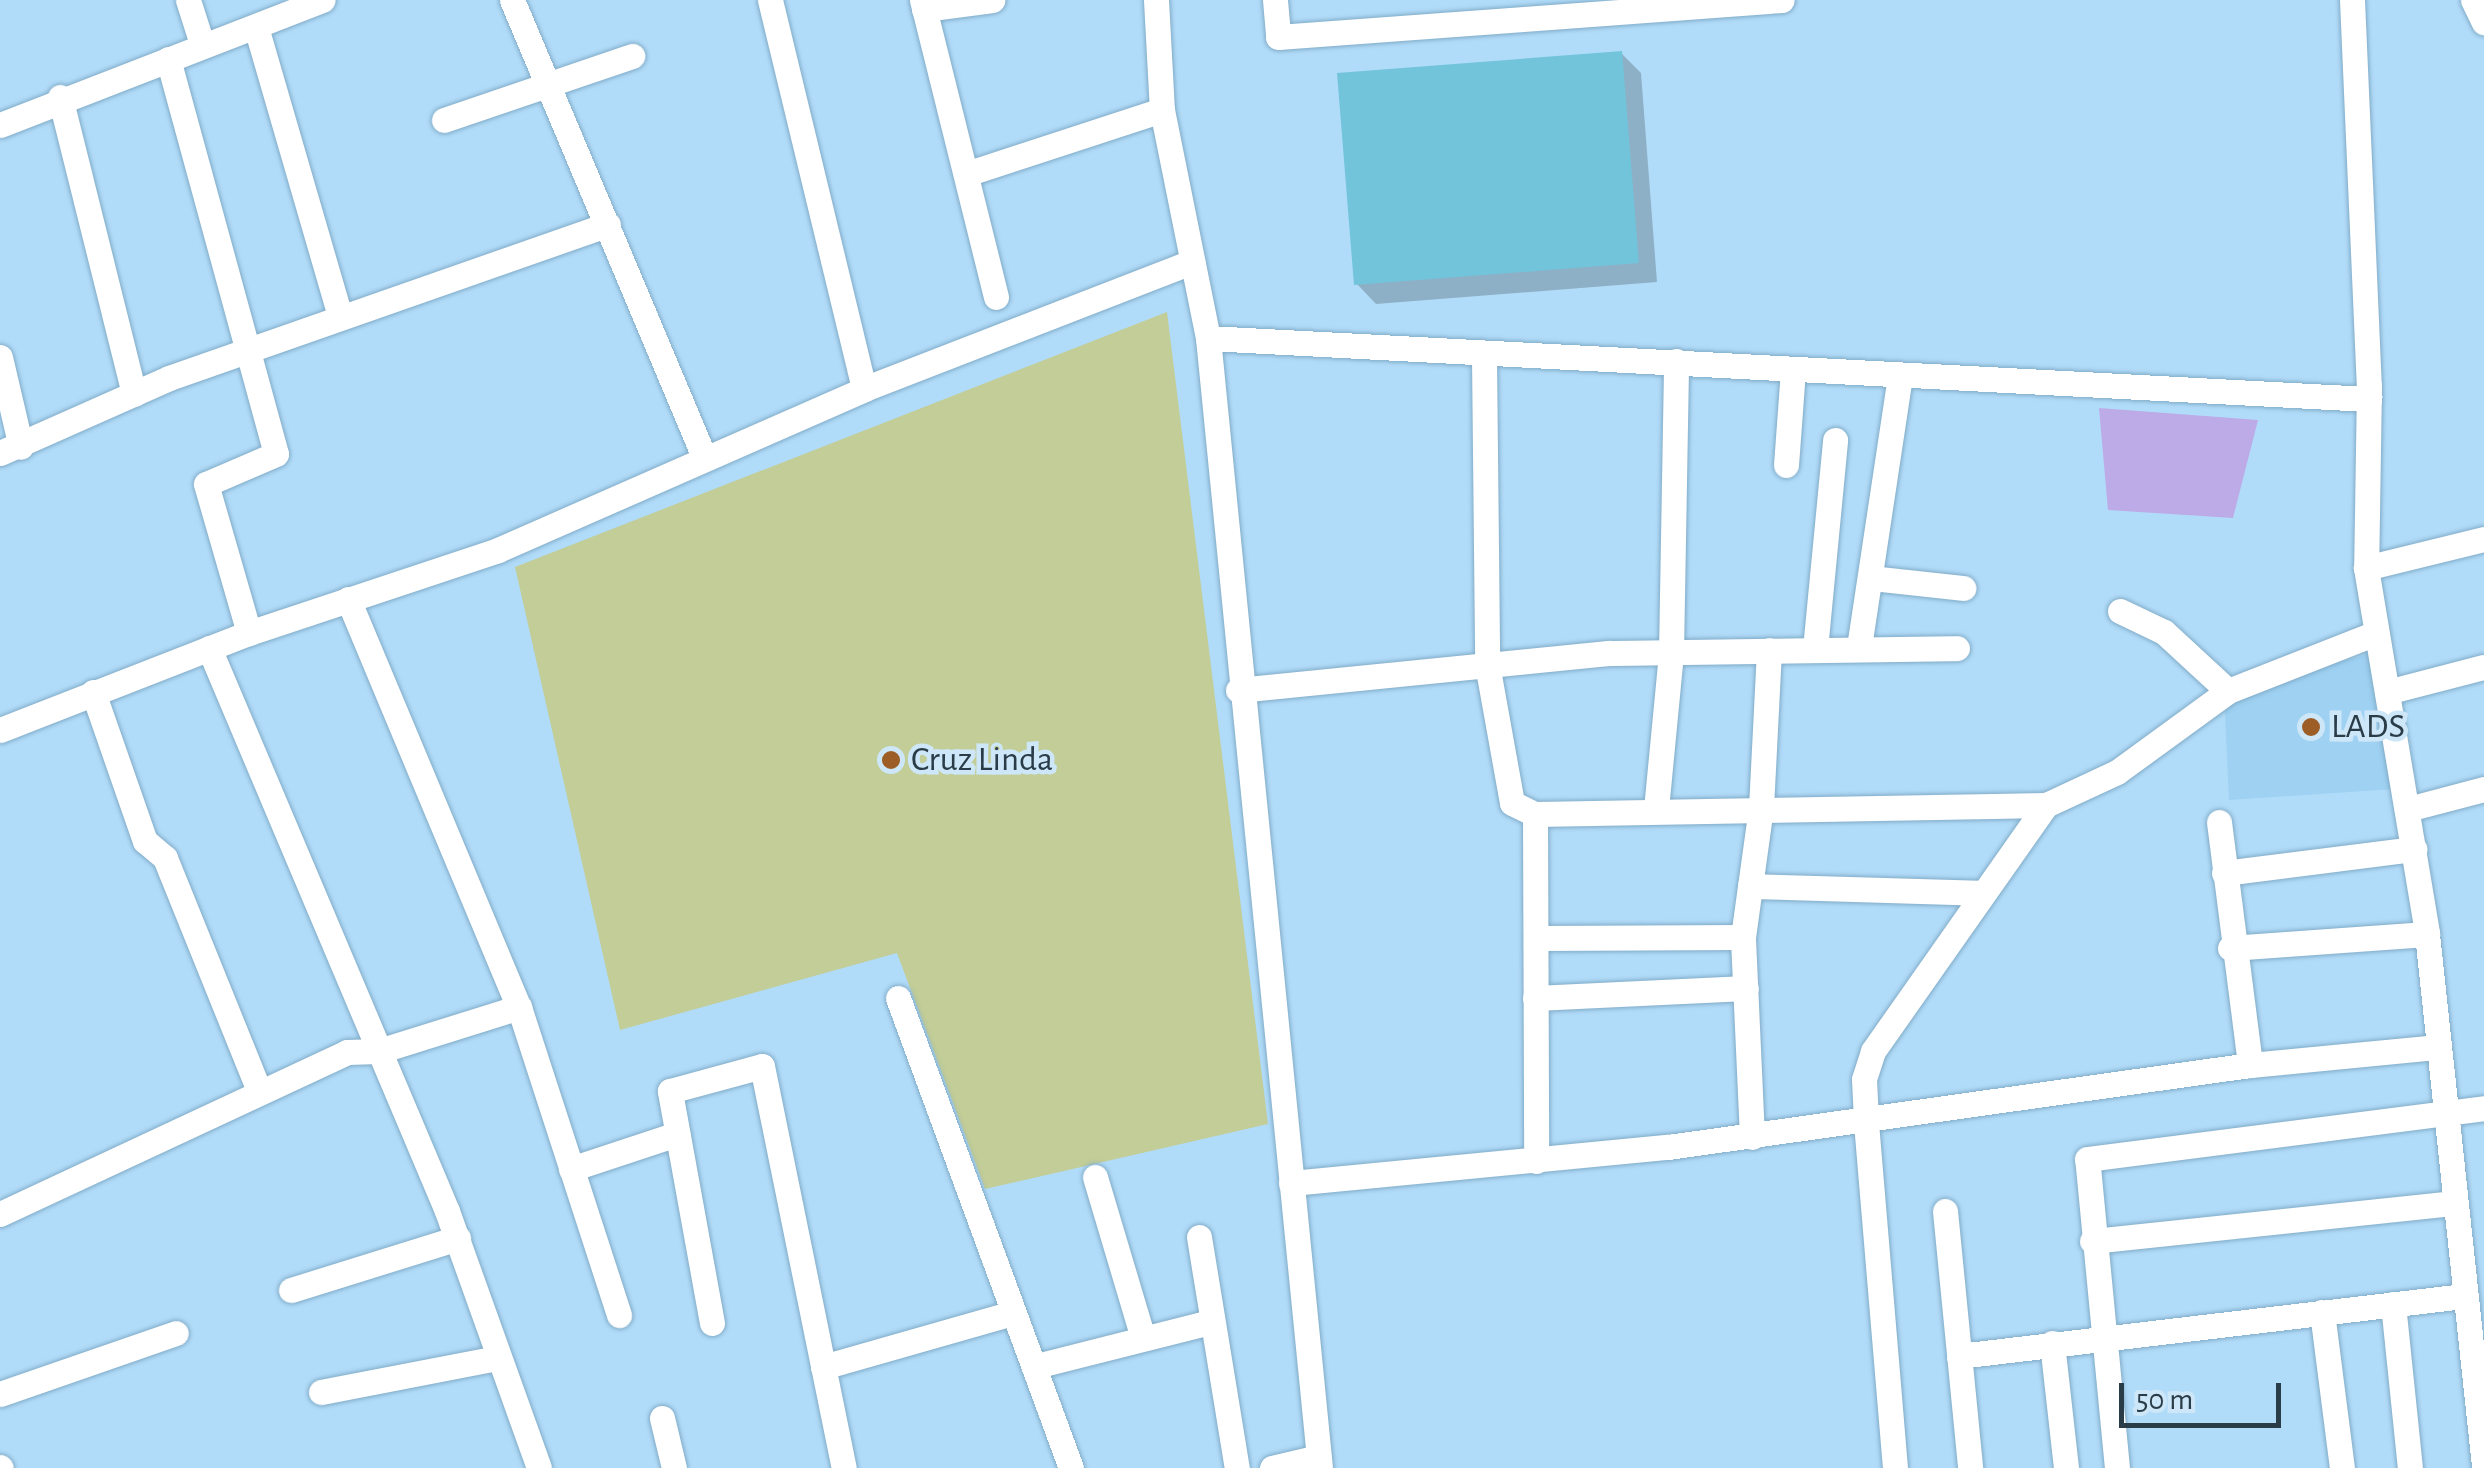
<!DOCTYPE html>
<style>
body{margin:0}
#map{position:relative;width:2484px;height:1468px;overflow:hidden;background:#b1dcf9;font-family:"Alegreya Sans",sans-serif}
div>[style]{position:absolute}
[style*='--x']{left:calc(var(--x)*1px);top:calc(var(--y)*1px);width:calc(var(--w)*1px);rotate:calc(var(--a)*1deg)}
.built>*{inset:0;background:#9ed1f2}
.green>*{inset:0;background:#c2cd97}
.water>*{inset:0;background:#bcabe6}
.shadow>*{inset:0;background:#0003}
.building>*{inset:0;background:#72c4da}
.roads{filter:drop-shadow(0 0 2px #82acc8) drop-shadow(0 0 2px #82acc8)}
.minor>*{height:25px;margin:-12.5px;padding:0 12.5px;transform-origin:12.5px;border-radius:12.5px;background:#fff}
.dots>*{width:28px;height:28px;translate:-50% -50%;box-sizing:border-box;border:5px solid #cde7f8;border-radius:50%}
span{translate:-50% -50%;white-space:nowrap;text-align:center;line-height:1.15;-webkit-text-stroke:9px #cde7f8;paint-order:stroke}
.poi-label{font-size:35px;color:#2a3c47}
.left{translate:0 -50%;text-align:left}
.scale{position:absolute;left:2119px;top:1383px;width:162px;height:45px;box-sizing:border-box;border:5px solid #2a3c47;border-top:0;padding-left:12px;font-size:30px;line-height:35px;white-space:nowrap;color:#2a3c47;-webkit-text-stroke:8px #cde7f8;paint-order:stroke}
</style>
<div id="map">
<div class="built">
<div style="clip-path:polygon(2373px 653px,2395px 789px,2229px 800px,2224px 693px)"></div>
</div>
<div class="green">
<div style="clip-path:polygon(1167px 312px,1268px 1124px,985px 1189px,897px 953px,620px 1030px,515px 567px)"></div>
</div>
<div class="water">
<div style="clip-path:polygon(2099px 408px,2258px 420px,2233px 518px,2108px 510px)"></div>
</div>
<div class="shadow">
<div style="clip-path:polygon(1621px 53px,1641px 73px,1657px 282px,1376px 304px,1357px 284px)"></div>
</div>
<div class="building">
<div style="clip-path:polygon(1622px 51px,1639px 263px,1354px 285px,1337px 73px)"></div>
</div>
<div class="roads">
<div class="minor">
<div style="--x:188;--y:0;--w:46;--a:72.3"></div>
<div style="--x:512;--y:0;--w:496;--a:67.2"></div>
<div style="--x:770;--y:0;--w:400;--a:76.4"></div>
<div style="--x:922;--y:0;--w:306;--a:76"></div>
<div style="--x:1156;--y:0;--w:110;--a:86.9"></div>
<div style="--x:1162;--y:110;--w:233;--a:78.6"></div>
<div style="--x:1208;--y:338;--w:1136;--a:84.34"></div>
<div style="--x:1275;--y:0;--w:37;--a:85"></div>
<div style="--x:1278;--y:37;--w:505;--a:-4.2"></div>
<div style="--x:2352;--y:0;--w:386;--a:87.5"></div>
<div style="--x:2369;--y:386;--w:182;--a:90.9"></div>
<div style="--x:2366;--y:568;--w:371;--a:80.5"></div>
<div style="--x:2427;--y:934;--w:535;--a:83.88"></div>
<div style="--x:2473;--y:0;--w:25;--a:64"></div>
<div style="--x:924;--y:9;--w:69;--a:-7.5"></div>
<div style="--x:256;--y:27;--w:302;--a:73.8"></div>
<div style="--x:168;--y:59;--w:409;--a:74.7"></div>
<div style="--x:276;--y:454;--w:76;--a:156.8"></div>
<div style="--x:206;--y:484;--w:155;--a:73.9"></div>
<div style="--x:60;--y:97;--w:306;--a:76"></div>
<div style="--x:444;--y:120;--w:199;--a:-18.8"></div>
<div style="--x:0;--y:125;--w:346;--a:-21.2"></div>
<div style="--x:966;--y:174;--w:206;--a:-18.1"></div>
<div style="--x:1208;--y:338;--w:1163;--a:3.01"></div>
<div style="--x:0;--y:357;--w:92;--a:76.9"></div>
<div style="--x:1484;--y:357;--w:307;--a:89.4"></div>
<div style="--x:1487;--y:664;--w:141;--a:79.8"></div>
<div style="--x:1512;--y:803;--w:25;--a:26"></div>
<div style="--x:1535;--y:814;--w:511;--a:-1.01"></div>
<div style="--x:0;--y:453;--w:185;--a:-23.9"></div>
<div style="--x:169;--y:378;--w:465;--a:-19.3"></div>
<div style="--x:1786;--y:465;--w:95;--a:-85.8"></div>
<div style="--x:2366;--y:568;--w:122;--a:-13.8"></div>
<div style="--x:1871;--y:578;--w:93;--a:6.2"></div>
<div style="--x:348;--y:599;--w:442;--a:67.3"></div>
<div style="--x:519;--y:1007;--w:324;--a:72"></div>
<div style="--x:2120;--y:611;--w:49;--a:25.5"></div>
<div style="--x:2164;--y:632;--w:87;--a:42.7"></div>
<div style="--x:1859;--y:647;--w:275;--a:-81.4"></div>
<div style="--x:209;--y:648;--w:611;--a:67.08"></div>
<div style="--x:447;--y:1211;--w:273;--a:70.3"></div>
<div style="--x:1815;--y:649;--w:210;--a:-84.5"></div>
<div style="--x:1238;--y:690;--w:372;--a:-5.7"></div>
<div style="--x:1608;--y:653;--w:349;--a:-0.8"></div>
<div style="--x:93;--y:692;--w:158;--a:70.8"></div>
<div style="--x:145;--y:841;--w:26;--a:40"></div>
<div style="--x:165;--y:858;--w:248;--a:68"></div>
<div style="--x:2387;--y:692;--w:100;--a:-14.5"></div>
<div style="--x:0;--y:730;--w:267;--a:-21.3"></div>
<div style="--x:249;--y:633;--w:262;--a:-18.4"></div>
<div style="--x:498;--y:550;--w:400;--a:-23.7"></div>
<div style="--x:864;--y:389;--w:352;--a:-21.2"></div>
<div style="--x:1656;--y:809;--w:156;--a:-84.5"></div>
<div style="--x:1671;--y:654;--w:293;--a:-89"></div>
<div style="--x:2408;--y:809;--w:79;--a:-14.7"></div>
<div style="--x:1535;--y:814;--w:347;--a:89.8"></div>
<div style="--x:2219;--y:822;--w:245;--a:82.7"></div>
<div style="--x:2224;--y:873;--w:192;--a:-7.2"></div>
<div style="--x:1750;--y:886;--w:233;--a:1.7"></div>
<div style="--x:1538;--y:938;--w:205;--a:-0.3"></div>
<div style="--x:2230;--y:948;--w:197;--a:-4.1"></div>
<div style="--x:898;--y:998;--w:501;--a:69.79"></div>
<div style="--x:1535;--y:998;--w:211;--a:-2.7"></div>
<div style="--x:1752;--y:1137;--w:200;--a:-92.6"></div>
<div style="--x:1743;--y:937;--w:130;--a:-82.1"></div>
<div style="--x:1761;--y:808;--w:158;--a:-87.1"></div>
<div style="--x:571;--y:1169;--w:112;--a:-18.3"></div>
<div style="--x:1095;--y:1177;--w:165;--a:73.4"></div>
<div style="--x:1291;--y:1183;--w:379;--a:-5.5"></div>
<div style="--x:1668;--y:1147;--w:588;--a:-8.02"></div>
<div style="--x:2250;--y:1065;--w:187;--a:-5.5"></div>
<div style="--x:1945;--y:1211;--w:258;--a:84.4"></div>
<div style="--x:0;--y:1214;--w:383;--a:-25"></div>
<div style="--x:347;--y:1052;--w:32;--a:-2"></div>
<div style="--x:379;--y:1051;--w:147;--a:-17.4"></div>
<div style="--x:1199;--y:1237;--w:234;--a:80.7"></div>
<div style="--x:2092;--y:1241;--w:364;--a:-6"></div>
<div style="--x:291;--y:1290;--w:175;--a:-17.3"></div>
<div style="--x:2393;--y:1304;--w:165;--a:84.1"></div>
<div style="--x:2322;--y:1312;--w:157;--a:82.7"></div>
<div style="--x:712;--y:1323;--w:236;--a:-100.3"></div>
<div style="--x:670;--y:1091;--w:95;--a:-15.2"></div>
<div style="--x:762;--y:1066;--w:410;--a:78.5"></div>
<div style="--x:2052;--y:1343;--w:126;--a:83.6"></div>
<div style="--x:1959;--y:1356;--w:509;--a:-6.78"></div>
<div style="--x:1036;--y:1366;--w:179;--a:-14.2"></div>
<div style="--x:823;--y:1367;--w:197;--a:-15.9"></div>
<div style="--x:321;--y:1392;--w:180;--a:-10.9"></div>
<div style="--x:0;--y:1394;--w:186;--a:-19.1"></div>
<div style="--x:662;--y:1418;--w:51;--a:76.5"></div>
<div style="--x:0;--y:1467;--w:1;--a:45"></div>
<div style="--x:1272;--y:1468;--w:48;--a:-13.2"></div>
<div style="--x:1895;--y:1468;--w:349;--a:-94.8"></div>
<div style="--x:1866;--y:1120;--w:41;--a:-92.8"></div>
<div style="--x:1864;--y:1079;--w:29;--a:-72"></div>
<div style="--x:1873;--y:1051;--w:301;--a:-54.9"></div>
<div style="--x:2046;--y:805;--w:78;--a:-24.9"></div>
<div style="--x:2117;--y:772;--w:137;--a:-36.1"></div>
<div style="--x:2228;--y:691;--w:159;--a:-21.4"></div>
<div style="--x:2117;--y:1468;--w:310;--a:-95.5"></div>
<div style="--x:2087;--y:1159;--w:400;--a:-7.3"></div>
</div>
</div>
<div class="dots">
<div style="left:2311px;top:727px;background:#9d5d26"></div>
<div style="left:891px;top:760px;background:#9d5d26"></div>
</div>
<div class="poi-label">
<span class="left" style="left:2331px;top:727px">LADS</span>
<span class="left" style="left:911px;top:760px">Cruz Linda</span>
</div>
<div class="scale">50 m</div>
</div>
